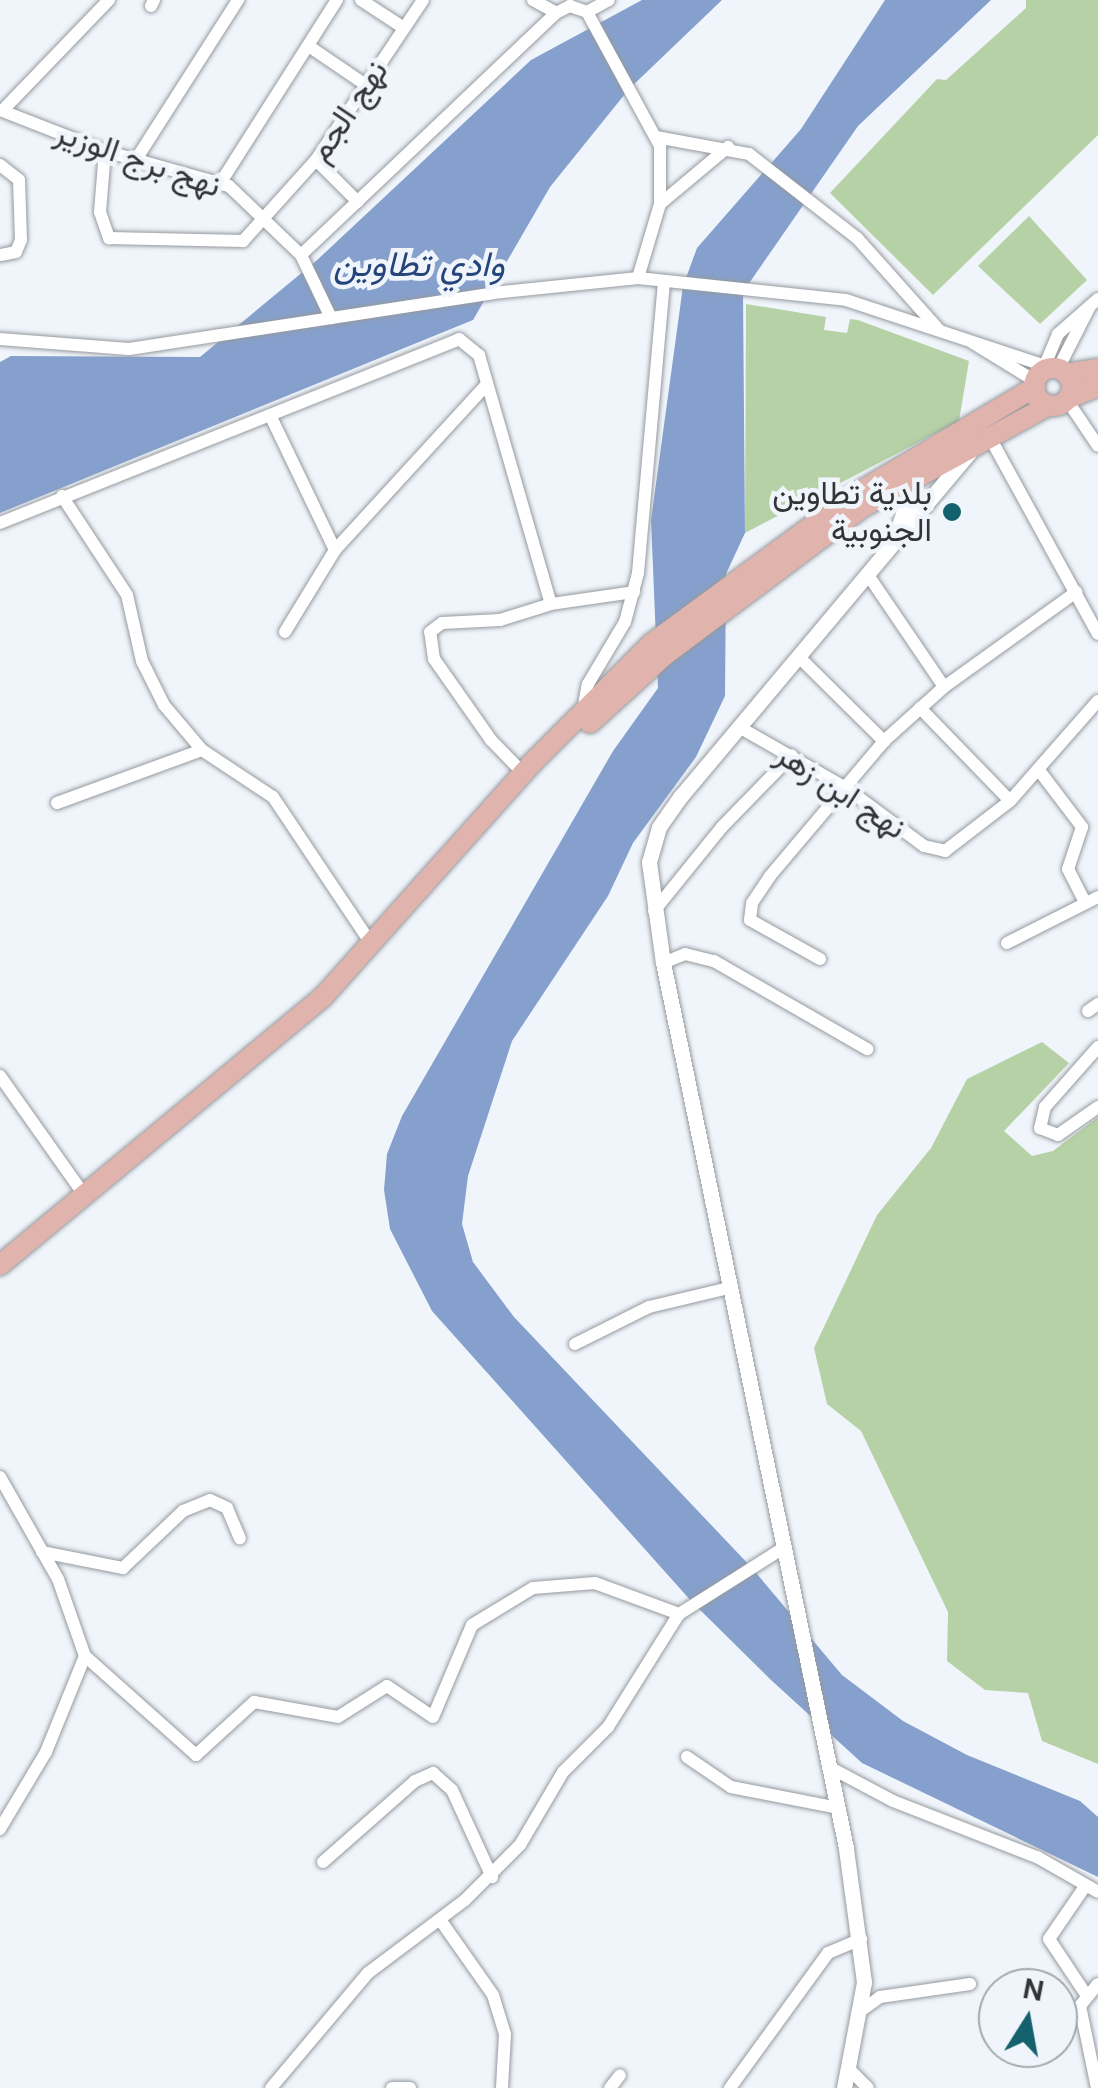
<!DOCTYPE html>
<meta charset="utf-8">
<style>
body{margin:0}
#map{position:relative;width:1098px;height:2088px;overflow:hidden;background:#f0f5fb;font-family:"DM Sans",Vazirmatn,sans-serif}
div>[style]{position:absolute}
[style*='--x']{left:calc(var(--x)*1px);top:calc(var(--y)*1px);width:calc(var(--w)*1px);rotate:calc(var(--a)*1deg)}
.green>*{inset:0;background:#b6d1a5}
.water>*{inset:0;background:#86a0cd}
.roads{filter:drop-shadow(0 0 2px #959a9f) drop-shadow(0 0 2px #959a9f)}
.minor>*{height:12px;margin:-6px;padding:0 6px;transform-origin:6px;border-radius:6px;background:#fff}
.tertiary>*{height:15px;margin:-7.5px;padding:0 7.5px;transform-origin:7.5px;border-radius:7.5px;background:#fff}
.primary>*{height:20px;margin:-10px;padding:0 10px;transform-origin:10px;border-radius:10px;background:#e0b3ac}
.primary>.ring{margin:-10px;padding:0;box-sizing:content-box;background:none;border:20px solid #e0b3ac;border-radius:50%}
.dots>*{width:28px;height:28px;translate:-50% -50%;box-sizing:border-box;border:5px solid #f0f5fb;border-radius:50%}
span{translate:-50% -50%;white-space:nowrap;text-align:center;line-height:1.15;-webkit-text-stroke:9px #f0f5fb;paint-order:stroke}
.street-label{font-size:32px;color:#323436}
.poi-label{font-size:32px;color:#323436}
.right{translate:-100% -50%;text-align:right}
.water-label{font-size:35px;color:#25447c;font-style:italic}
.north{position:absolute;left:978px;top:1968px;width:100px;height:100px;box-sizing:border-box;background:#f0f5fb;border:2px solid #a4a8ac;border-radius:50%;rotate:11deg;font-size:28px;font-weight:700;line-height:40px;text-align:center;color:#323436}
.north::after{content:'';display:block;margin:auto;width:35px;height:45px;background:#15606d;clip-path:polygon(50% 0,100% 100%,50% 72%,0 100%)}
</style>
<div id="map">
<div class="green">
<div style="clip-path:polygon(1026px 0,1098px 0,1098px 135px,933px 295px,830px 193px,937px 79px,946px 80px,1026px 8px)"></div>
<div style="clip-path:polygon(1029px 216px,1087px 280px,1040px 324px,978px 266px)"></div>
<div style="clip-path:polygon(746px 304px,826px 317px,824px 330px,847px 333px,850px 319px,858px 320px,969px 361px,959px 421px,745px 533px)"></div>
<div style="clip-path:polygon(1042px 1042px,1069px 1063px,1004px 1131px,1032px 1156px,1053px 1151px,1098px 1117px,1098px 1764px,1042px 1741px,1028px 1693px,985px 1690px,947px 1661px,948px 1612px,861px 1431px,827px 1404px,814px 1348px,877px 1215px,931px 1148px,967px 1079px)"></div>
</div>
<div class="water">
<div style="clip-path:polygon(642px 0,722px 0,629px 89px,550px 187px,473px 320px,0 513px,0 362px,11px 356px,200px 357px,316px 261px,531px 60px)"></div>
<div style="clip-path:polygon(885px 0,991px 0,858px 126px,743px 292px,745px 533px,726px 574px,725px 696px,696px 757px,633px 843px,608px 896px,512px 1041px,468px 1176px,462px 1224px,473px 1262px,514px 1317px,752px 1568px,842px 1675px,903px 1721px,967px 1755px,1080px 1801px,1098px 1817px,1098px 1877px,862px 1763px,771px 1680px,692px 1602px,432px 1311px,390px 1229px,384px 1190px,387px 1154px,402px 1116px,613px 751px,658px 688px,651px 520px,683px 286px,697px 248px,801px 129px)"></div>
</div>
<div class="roads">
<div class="minor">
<div style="--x:361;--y:0;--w:51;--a:33.1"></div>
<div style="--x:533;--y:0;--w:26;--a:29"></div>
<div style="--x:556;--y:13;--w:16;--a:-27"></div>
<div style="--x:570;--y:6;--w:18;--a:19"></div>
<div style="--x:151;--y:6;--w:7;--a:-63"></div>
<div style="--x:587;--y:12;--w:153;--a:61.4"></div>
<div style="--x:660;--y:146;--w:58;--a:90"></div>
<div style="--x:660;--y:204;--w:77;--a:106.6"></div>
<div style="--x:587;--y:12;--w:25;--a:-29"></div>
<div style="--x:310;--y:47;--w:68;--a:34.2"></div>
<div style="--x:0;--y:110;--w:113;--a:21.3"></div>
<div style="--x:105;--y:151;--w:129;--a:15.8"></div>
<div style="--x:229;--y:186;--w:100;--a:43.8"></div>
<div style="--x:301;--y:255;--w:70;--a:64.5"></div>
<div style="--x:3;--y:110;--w:153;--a:-46.1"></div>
<div style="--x:656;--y:137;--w:95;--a:10.4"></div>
<div style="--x:749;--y:154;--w:137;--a:37.9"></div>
<div style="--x:857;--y:238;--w:123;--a:48.3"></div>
<div style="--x:105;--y:151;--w:61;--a:94.7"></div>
<div style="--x:100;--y:212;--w:28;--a:71"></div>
<div style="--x:109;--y:238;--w:134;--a:1.3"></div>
<div style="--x:243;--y:241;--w:109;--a:-48"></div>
<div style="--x:316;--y:160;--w:192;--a:-56.2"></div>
<div style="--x:137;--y:158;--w:188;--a:-57.4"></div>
<div style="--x:316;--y:160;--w:59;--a:45"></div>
<div style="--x:0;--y:165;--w:24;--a:38"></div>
<div style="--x:19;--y:180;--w:60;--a:88.1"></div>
<div style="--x:21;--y:240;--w:13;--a:113"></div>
<div style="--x:16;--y:252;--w:16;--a:169"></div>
<div style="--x:221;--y:182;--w:216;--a:-57.5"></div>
<div style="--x:660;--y:204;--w:89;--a:-40"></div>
<div style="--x:301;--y:255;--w:352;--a:-43.5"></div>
<div style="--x:0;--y:339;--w:129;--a:4.4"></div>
<div style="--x:129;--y:349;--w:368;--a:-8.7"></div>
<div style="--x:493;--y:293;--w:146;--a:-5.9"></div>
<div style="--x:638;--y:278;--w:209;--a:6"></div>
<div style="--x:846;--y:300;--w:217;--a:18.3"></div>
<div style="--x:973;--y:343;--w:73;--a:31.5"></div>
<div style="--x:1058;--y:369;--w:71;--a:-63.1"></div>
<div style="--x:1042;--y:372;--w:41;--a:-67.2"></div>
<div style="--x:1058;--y:334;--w:53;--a:-41.2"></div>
<div style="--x:1067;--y:400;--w:55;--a:56"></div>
<div style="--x:270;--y:415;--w:150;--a:64.3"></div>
<div style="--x:335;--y:550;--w:96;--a:121.4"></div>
<div style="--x:988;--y:434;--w:228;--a:61.2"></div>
<div style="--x:62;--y:496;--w:118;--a:56.7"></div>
<div style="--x:127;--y:595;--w:68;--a:77.2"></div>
<div style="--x:142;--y:661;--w:49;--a:63.4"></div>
<div style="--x:164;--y:705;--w:59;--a:49.8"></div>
<div style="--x:202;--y:750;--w:85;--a:33.5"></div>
<div style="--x:273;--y:797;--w:178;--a:56.2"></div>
<div style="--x:0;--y:523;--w:495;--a:-21.8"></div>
<div style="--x:459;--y:339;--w:26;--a:39"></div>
<div style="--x:479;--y:355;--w:259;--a:73.9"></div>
<div style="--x:335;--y:550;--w:224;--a:-47.5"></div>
<div style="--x:868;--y:575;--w:135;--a:55.8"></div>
<div style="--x:799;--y:657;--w:120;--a:44.7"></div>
<div style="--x:920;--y:708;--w:129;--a:45.9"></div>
<div style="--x:583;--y:711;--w:27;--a:-80"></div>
<div style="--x:588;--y:684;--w:72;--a:-59.2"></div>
<div style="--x:625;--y:622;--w:51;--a:-75.1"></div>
<div style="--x:638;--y:573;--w:293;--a:-84.9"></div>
<div style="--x:739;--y:727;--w:123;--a:29.7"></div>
<div style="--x:846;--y:788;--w:97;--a:36.6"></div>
<div style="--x:924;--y:846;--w:22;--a:13"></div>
<div style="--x:945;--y:851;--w:82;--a:-37.6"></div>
<div style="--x:1010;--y:801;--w:133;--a:-48.7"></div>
<div style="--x:1038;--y:769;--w:73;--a:52.8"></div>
<div style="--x:1082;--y:827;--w:44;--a:108.4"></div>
<div style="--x:1068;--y:869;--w:36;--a:63"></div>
<div style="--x:525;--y:775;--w:49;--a:-134.2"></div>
<div style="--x:491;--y:740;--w:99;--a:-125.1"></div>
<div style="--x:434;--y:659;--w:27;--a:-98"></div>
<div style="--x:430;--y:632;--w:15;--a:-37"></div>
<div style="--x:442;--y:623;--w:58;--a:-3"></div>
<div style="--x:500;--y:620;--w:53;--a:-17.4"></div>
<div style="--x:551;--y:604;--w:84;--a:-8.2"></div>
<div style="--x:57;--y:803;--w:154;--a:-20.1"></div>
<div style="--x:654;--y:911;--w:108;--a:-51"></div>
<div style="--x:722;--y:827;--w:100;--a:-45.8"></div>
<div style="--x:1007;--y:943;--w:102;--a:-26.8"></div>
<div style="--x:820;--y:959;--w:80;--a:-150.9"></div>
<div style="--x:750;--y:920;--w:17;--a:-83"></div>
<div style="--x:752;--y:903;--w:32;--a:-56"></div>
<div style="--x:770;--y:876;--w:177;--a:-49.8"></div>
<div style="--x:884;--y:741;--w:81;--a:-42"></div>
<div style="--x:944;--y:687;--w:163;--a:-35.7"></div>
<div style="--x:663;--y:963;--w:24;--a:-22"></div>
<div style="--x:685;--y:954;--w:30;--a:14"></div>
<div style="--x:714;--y:961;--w:177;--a:29.9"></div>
<div style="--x:1088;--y:1011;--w:12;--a:-35"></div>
<div style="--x:1098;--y:1047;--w:80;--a:131.5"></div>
<div style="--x:1045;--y:1107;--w:22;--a:103"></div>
<div style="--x:1040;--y:1128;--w:19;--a:21"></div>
<div style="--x:1058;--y:1135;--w:49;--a:-35"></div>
<div style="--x:0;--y:1076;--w:147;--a:54.7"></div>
<div style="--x:575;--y:1344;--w:83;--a:-26.6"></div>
<div style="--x:649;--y:1307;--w:82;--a:-13.4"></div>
<div style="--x:0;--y:1477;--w:117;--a:60.4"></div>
<div style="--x:58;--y:1579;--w:82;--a:70.7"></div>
<div style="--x:85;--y:1656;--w:104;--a:112.1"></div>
<div style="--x:46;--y:1752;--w:90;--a:120.9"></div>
<div style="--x:42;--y:1552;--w:83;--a:11.2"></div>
<div style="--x:123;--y:1568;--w:83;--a:-43.5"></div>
<div style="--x:183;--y:1511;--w:29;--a:-22"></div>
<div style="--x:210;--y:1500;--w:19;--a:25"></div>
<div style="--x:227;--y:1508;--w:33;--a:67"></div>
<div style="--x:85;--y:1656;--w:149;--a:41.7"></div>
<div style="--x:196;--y:1755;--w:79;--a:-42.4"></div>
<div style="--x:254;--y:1702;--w:85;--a:10.1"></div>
<div style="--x:338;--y:1717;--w:58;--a:-32.3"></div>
<div style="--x:387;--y:1686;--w:55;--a:34"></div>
<div style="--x:433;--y:1717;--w:100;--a:-67"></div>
<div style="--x:472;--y:1625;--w:71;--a:-31.2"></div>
<div style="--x:533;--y:1588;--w:62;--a:-4.6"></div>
<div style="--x:595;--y:1583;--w:90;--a:20.3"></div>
<div style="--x:687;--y:1757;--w:53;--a:34.3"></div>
<div style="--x:731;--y:1787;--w:109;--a:11.1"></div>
<div style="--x:829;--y:1767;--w:72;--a:28"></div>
<div style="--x:893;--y:1801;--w:155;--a:21.3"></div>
<div style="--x:1037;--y:1857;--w:70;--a:29.8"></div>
<div style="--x:323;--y:1862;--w:123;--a:-41.4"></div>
<div style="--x:415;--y:1781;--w:20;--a:-24"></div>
<div style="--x:433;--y:1773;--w:25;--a:42"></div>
<div style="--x:452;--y:1790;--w:96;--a:65.3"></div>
<div style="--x:441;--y:1921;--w:90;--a:54.9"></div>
<div style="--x:493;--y:1995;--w:41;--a:72.9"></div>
<div style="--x:505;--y:2034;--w:54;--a:93.2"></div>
<div style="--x:1085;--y:1993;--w:65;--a:-123.7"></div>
<div style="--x:1049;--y:1939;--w:65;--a:-55.6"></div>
<div style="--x:862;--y:2010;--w:22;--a:-36"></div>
<div style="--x:880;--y:1997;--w:91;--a:-8.2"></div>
<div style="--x:850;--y:2070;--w:25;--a:45"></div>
<div style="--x:271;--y:2088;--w:150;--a:-49.9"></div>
<div style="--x:368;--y:1973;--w:121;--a:-37"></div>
<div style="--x:465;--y:1900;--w:78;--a:-45"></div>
<div style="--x:520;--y:1845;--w:85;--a:-59.5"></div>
<div style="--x:563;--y:1772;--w:64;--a:-45"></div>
<div style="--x:608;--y:1727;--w:133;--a:-57.9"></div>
<div style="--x:679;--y:1614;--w:122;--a:-32.3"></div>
<div style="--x:392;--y:2088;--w:18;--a:0"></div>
<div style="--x:610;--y:2088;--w:16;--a:-52"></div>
<div style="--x:730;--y:2088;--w:167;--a:-54"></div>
<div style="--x:828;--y:1953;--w:36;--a:-23"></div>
<div style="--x:1097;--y:2088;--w:84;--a:-101.7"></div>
<div style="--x:1080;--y:2006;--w:28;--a:-51"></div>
</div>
<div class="tertiary">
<div style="--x:895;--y:537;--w:65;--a:-71.3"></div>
<div style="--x:844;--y:2088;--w:108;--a:-79.3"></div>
<div style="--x:864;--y:1982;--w:135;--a:-97.7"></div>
<div style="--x:846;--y:1848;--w:904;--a:-101.68"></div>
<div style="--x:663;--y:963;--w:102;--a:-97.9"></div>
<div style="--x:649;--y:862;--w:36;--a:-74"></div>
<div style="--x:659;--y:827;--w:38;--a:-55"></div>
<div style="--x:681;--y:796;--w:449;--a:-50"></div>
</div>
<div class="primary">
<div class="ring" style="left:1034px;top:368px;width:18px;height:18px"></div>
<div style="--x:1066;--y:374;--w:32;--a:-9"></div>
<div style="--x:1069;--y:398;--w:31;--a:-22"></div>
<div style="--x:590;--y:723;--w:101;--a:-42.2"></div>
<div style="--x:665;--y:655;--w:247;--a:-36.8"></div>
<div style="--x:863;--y:507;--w:212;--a:-28.7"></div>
<div style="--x:0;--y:1265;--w:420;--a:-39.7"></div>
<div style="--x:323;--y:997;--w:312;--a:-48.2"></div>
<div style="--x:531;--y:764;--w:170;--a:-45"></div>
<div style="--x:651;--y:644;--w:252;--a:-36.3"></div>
<div style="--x:854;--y:495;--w:211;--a:-30.8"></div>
</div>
</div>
<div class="dots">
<div style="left:952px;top:512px;background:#15606d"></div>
</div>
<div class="street-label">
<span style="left:348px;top:111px;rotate:-56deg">نهج الجم</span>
<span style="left:138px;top:159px;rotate:19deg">نهج برج الوزير</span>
<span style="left:841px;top:791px;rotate:33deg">نهج ابن زهر</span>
</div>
<div class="poi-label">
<span class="right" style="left:932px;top:512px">بلدية تطاوين<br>الجنوبية</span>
</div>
<div class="water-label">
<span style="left:419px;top:264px">وادي تطاوين</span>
</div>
<div class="north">N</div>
</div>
